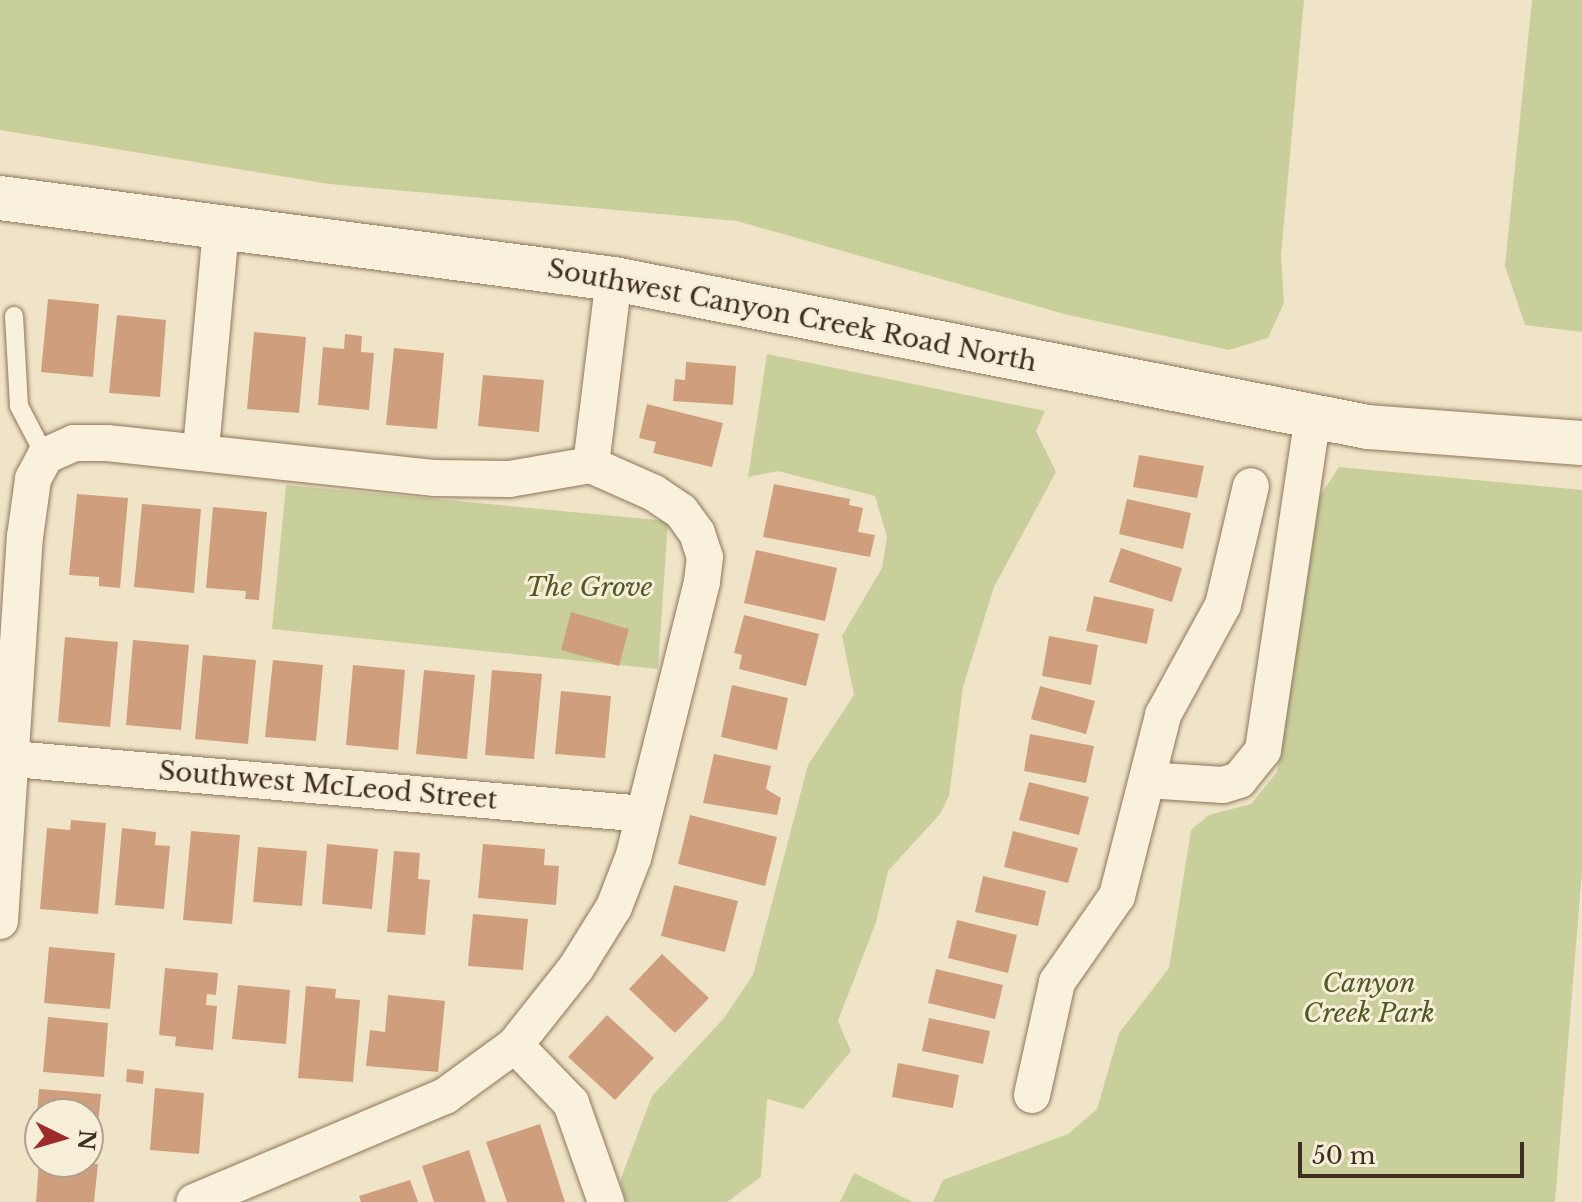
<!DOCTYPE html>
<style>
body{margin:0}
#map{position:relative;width:1582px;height:1202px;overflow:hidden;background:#f0e4c8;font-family:"Libre Baskerville",serif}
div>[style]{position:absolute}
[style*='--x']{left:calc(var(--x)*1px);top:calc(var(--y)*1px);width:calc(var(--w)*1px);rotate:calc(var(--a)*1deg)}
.green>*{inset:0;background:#c9cf9b}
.building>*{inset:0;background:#cf9f7d}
.roads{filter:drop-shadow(0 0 2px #8d765c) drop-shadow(0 0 2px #8d765c)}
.lane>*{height:18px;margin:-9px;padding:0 9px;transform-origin:9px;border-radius:9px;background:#faf1dc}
.street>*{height:36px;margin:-18px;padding:0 18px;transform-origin:18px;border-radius:18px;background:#faf1dc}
.secondary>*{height:44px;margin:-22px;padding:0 22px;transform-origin:22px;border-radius:22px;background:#faf1dc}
span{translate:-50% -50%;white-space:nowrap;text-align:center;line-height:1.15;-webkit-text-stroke:6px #f7eed8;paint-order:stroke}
.street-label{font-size:26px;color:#3d2e20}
.park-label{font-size:26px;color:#4d5a26;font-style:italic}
.north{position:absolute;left:24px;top:1098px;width:80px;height:80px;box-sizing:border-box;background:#f7eed8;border:2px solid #ada18e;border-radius:50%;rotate:95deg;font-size:22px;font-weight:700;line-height:32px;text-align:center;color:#3d2e20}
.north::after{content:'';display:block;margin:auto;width:28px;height:36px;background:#9e2a2b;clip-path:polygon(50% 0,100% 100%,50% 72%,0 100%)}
.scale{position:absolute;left:1298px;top:1142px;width:226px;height:36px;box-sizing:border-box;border:4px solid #3d2e20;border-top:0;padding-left:10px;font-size:24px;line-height:28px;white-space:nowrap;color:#3d2e20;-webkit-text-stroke:6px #f7eed8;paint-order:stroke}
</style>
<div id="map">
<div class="green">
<div style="clip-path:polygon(0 0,1304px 0,1281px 255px,1284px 303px,1268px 338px,1229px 350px,1064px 314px,737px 221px,329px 184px,0 130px)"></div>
<div style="clip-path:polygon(1532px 0,1582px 0,1582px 332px,1525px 325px,1505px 266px)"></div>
<div style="clip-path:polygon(767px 354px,1045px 411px,1036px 431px,1056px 472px,994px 587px,963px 687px,949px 796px,940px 814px,888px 871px,876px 922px,838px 1021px,851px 1051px,803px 1109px,767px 1099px,761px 1177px,727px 1202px,626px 1202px,620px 1181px,652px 1096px,724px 1018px,753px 975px,808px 765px,854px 695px,842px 636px,882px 568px,887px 537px,875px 496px,778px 471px,748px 477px)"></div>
<div style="clip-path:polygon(1339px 467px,1582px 490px,1582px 872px,1555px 1202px,933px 1202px,943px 1180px,1068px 1134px,1097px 1109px,1119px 1033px,1169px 968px,1191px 830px,1209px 815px,1251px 804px,1277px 772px,1320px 496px)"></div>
<div style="clip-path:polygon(286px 485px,668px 521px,658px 669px,272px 629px)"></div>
<div style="clip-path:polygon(854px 1173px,913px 1202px,840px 1202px)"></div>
</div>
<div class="building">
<div style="clip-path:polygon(48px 299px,99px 304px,93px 377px,41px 372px)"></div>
<div style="clip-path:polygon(117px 315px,166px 320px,160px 397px,109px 393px)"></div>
<div style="clip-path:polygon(254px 332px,306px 337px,299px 413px,247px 409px)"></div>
<div style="clip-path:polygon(345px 334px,362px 336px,361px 352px,374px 353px,369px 410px,318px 405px,323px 347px,344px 349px)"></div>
<div style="clip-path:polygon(394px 348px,444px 353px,437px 429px,386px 425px)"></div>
<div style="clip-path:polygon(686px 362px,736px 366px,733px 405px,673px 401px,675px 379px,685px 380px)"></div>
<div style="clip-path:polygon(483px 375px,544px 380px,539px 432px,478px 426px)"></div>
<div style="clip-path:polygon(647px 404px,723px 423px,712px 467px,653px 453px,656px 442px,639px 438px)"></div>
<div style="clip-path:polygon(1139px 455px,1204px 466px,1197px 498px,1133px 487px)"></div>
<div style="clip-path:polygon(774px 484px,850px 499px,849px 505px,863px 508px,858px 532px,875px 535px,870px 557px,763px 537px)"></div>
<div style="clip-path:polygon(77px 494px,128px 498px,120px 588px,99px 586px,99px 577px,69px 575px)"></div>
<div style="clip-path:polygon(1127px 499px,1191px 513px,1183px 549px,1119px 534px)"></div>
<div style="clip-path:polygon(142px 504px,201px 509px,194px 593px,134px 587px)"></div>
<div style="clip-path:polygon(213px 507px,267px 512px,259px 600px,245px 599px,246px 591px,206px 588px)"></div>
<div style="clip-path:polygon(1121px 548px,1182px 568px,1172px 602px,1109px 582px)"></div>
<div style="clip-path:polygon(756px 550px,837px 568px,825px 621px,744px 603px)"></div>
<div style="clip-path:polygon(1094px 596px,1154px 609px,1147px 644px,1086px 631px)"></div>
<div style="clip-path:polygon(571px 612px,629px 629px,619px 666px,561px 650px)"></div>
<div style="clip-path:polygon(744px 615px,819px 634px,806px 686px,739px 669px,742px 655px,734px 653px)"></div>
<div style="clip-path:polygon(1049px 636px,1098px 645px,1091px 685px,1042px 676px)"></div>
<div style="clip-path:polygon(65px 637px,118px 642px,110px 727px,58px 722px)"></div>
<div style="clip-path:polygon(133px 640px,189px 645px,181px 730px,126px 725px)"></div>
<div style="clip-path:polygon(203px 655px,256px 660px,248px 744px,195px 739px)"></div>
<div style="clip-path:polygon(273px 660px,323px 665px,316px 741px,265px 737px)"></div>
<div style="clip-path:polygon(353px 665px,405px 670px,398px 750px,346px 745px)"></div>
<div style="clip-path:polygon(424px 670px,475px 675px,467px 759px,416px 754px)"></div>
<div style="clip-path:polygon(492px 670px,542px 674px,534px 759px,485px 755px)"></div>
<div style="clip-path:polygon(732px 685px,788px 698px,777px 750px,721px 737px)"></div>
<div style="clip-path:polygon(1040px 686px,1095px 701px,1086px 734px,1031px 719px)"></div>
<div style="clip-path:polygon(561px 691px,611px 696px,605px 758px,555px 754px)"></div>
<div style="clip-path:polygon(1030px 734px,1094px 746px,1086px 783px,1024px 771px)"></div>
<div style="clip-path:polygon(714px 754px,771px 766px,766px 789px,781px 798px,777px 815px,703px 803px)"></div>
<div style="clip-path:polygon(1029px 782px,1089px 797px,1079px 835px,1019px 820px)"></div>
<div style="clip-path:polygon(690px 815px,777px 837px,765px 886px,678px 864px)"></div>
<div style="clip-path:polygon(71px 820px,106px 823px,98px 914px,40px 909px,47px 828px,70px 830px)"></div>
<div style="clip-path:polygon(122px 828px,156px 832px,155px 845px,170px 846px,164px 909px,115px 905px)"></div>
<div style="clip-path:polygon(191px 831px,240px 835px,232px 924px,183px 920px)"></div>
<div style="clip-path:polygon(1013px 831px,1078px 848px,1068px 883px,1004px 867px)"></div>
<div style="clip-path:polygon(327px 844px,378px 849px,372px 909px,322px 904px)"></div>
<div style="clip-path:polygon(483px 844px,545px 849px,544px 865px,559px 866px,556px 905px,478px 898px)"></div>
<div style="clip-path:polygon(258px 847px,307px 851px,302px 906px,253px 902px)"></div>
<div style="clip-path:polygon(394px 851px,420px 853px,418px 879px,430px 880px,425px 935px,387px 932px)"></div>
<div style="clip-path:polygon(983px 876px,1046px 891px,1038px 926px,975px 912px)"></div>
<div style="clip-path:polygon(674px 885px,738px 901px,725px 952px,661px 936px)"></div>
<div style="clip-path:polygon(473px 914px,528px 919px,523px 970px,468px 966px)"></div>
<div style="clip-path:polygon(957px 920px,1017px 935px,1008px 973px,948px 958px)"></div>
<div style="clip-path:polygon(49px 947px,115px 953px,110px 1009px,44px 1003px)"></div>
<div style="clip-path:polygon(662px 954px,709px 998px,675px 1033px,629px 989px)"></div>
<div style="clip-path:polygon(165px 968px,218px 973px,216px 995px,207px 994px,206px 1005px,217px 1006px,213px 1050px,175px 1046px,176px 1037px,159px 1035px)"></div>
<div style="clip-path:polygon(936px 969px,1003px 985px,995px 1019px,928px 1003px)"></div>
<div style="clip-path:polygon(238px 985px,290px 990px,286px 1044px,232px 1039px)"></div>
<div style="clip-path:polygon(306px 986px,336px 989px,335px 998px,360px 1000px,353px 1082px,298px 1078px)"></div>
<div style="clip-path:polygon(388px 995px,445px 1001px,438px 1072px,366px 1066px,370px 1030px,385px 1032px)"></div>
<div style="clip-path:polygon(607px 1015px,654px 1058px,615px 1100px,568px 1057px)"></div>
<div style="clip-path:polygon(48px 1017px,108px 1023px,104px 1077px,43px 1072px)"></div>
<div style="clip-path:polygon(929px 1018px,990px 1031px,983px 1064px,922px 1051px)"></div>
<div style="clip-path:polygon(898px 1063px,959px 1075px,953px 1108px,892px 1097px)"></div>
<div style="clip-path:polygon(127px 1069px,144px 1071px,143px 1084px,126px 1082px)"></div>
<div style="clip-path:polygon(155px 1088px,204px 1093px,199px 1154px,150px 1150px)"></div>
<div style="clip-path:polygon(39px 1089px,101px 1094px,96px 1145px,88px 1144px,88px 1114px,40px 1114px,40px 1139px,35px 1139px)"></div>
<div style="clip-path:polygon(540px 1124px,565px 1202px,507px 1202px,486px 1142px)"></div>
<div style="clip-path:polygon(469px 1150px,486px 1202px,434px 1202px,422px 1166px)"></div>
<div style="clip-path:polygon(39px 1162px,98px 1164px,94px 1202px,36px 1202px)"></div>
<div style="clip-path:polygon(410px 1180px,418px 1202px,361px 1202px,359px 1196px)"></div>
</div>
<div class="roads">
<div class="lane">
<div style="--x:14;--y:316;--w:90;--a:86.8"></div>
<div style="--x:19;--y:406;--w:56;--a:62.5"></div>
</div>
<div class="street">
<div style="--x:201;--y:449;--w:219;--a:-84.8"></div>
<div style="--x:591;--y:465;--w:187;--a:-83"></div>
<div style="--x:13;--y:759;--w:633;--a:4.98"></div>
<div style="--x:1147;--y:780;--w:76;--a:3.8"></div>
<div style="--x:1223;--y:785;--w:17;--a:-17"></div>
<div style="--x:1239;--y:780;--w:38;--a:-51"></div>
<div style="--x:1263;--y:750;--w:338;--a:-81.5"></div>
<div style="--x:0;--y:921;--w:385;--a:-86.3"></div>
<div style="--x:25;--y:537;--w:59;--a:-82.1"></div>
<div style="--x:33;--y:479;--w:26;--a:-62"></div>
<div style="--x:45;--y:456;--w:32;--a:-24"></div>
<div style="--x:74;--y:443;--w:33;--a:0"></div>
<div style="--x:107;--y:443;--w:330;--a:6.1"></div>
<div style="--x:435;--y:478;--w:74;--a:0.8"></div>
<div style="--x:509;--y:479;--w:83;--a:-9.7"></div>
<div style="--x:591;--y:465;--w:69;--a:24"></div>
<div style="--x:654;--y:493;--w:32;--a:34"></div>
<div style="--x:681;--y:511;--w:27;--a:54"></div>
<div style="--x:697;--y:533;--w:25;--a:72"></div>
<div style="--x:705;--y:557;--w:25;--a:97"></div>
<div style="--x:702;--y:582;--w:284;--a:104"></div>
<div style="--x:633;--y:858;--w:53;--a:111.2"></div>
<div style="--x:614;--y:907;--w:72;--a:121.9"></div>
<div style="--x:576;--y:968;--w:98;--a:128.4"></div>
<div style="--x:515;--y:1045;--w:87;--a:143.9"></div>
<div style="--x:445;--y:1096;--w:272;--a:157.1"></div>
<div style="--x:515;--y:1045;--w:81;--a:46"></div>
<div style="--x:571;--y:1103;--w:105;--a:70.5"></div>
<div style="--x:1032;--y:1095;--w:116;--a:-77.5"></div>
<div style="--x:1057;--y:982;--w:105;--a:-55.1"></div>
<div style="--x:1117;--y:896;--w:187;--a:-75.7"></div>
<div style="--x:1163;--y:715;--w:125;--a:-61.4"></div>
<div style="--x:1223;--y:605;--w:122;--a:-76.8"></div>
</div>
<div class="secondary">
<div style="--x:0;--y:198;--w:619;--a:7.52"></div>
<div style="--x:614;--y:279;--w:768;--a:11.11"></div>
<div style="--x:1368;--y:427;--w:215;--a:4.3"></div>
</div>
</div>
<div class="street-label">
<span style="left:792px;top:316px;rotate:11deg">Southwest Canyon Creek Road North</span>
<span style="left:328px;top:786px;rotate:5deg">Southwest McLeod Street</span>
</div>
<div class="park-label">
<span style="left:589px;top:588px">The Grove</span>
<span style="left:1369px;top:999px">Canyon<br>Creek Park</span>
</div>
<div class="north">N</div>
<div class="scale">50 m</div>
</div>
